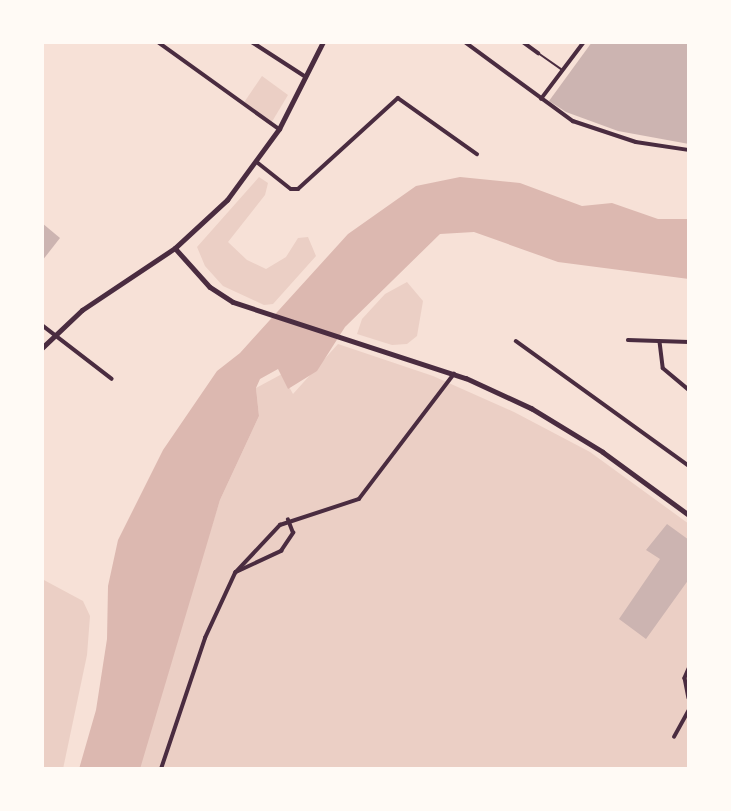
<!DOCTYPE html>
<style>
body{margin:0}
#map{position:relative;width:731px;height:811px;overflow:hidden;background:#f7e1d7;font-family:"Asap Condensed",sans-serif}
div>[style]{position:absolute}
[style*='--x']{left:calc(var(--x)*1px);top:calc(var(--y)*1px);width:calc(var(--w)*1px);rotate:calc(var(--a)*1deg)}
.green>*{inset:0;background:#ebcfc5}
.water>*{inset:0;background:#dcb8b0}
.building>*{inset:0;background:#ccb4b1}
.service>*{height:2px;margin:-1px;padding:0 1px;transform-origin:1px;border-radius:1px;background:#4a2c40}
.minor>*{height:3.5px;margin:-1.75px;padding:0 1.75px;transform-origin:1.75px;border-radius:1.75px;background:#4a2c40}
.tertiary>*{height:3.5px;margin:-1.75px;padding:0 1.75px;transform-origin:1.75px;border-radius:1.75px;background:#4a2c40}
.secondary>*{height:4.5px;margin:-2.25px;padding:0 2.25px;transform-origin:2.25px;border-radius:2.25px;background:#4a2c40}
span{translate:-50% -50%;white-space:nowrap;text-align:center;line-height:1.15;-webkit-text-stroke:7px #fffaf5;paint-order:stroke}
.frame{position:absolute;inset:0;border:44px solid #fffaf5;pointer-events:none}
</style>
<div id="map">
<div class="green">
<div style="clip-path:polygon(262px 76px,288px 95px,270px 125px,243px 104px)"></div>
<div style="clip-path:polygon(259px 177px,268px 183px,265px 195px,228px 242px,247px 260px,266px 269px,286px 257px,298px 238px,308px 237px,316px 256px,273px 304px,264px 305px,223px 286px,205px 266px,197px 247px)"></div>
<div style="clip-path:polygon(407px 282px,423px 301px,417px 336px,407px 344px,392px 345px,357px 334px,362px 319px,385px 294px)"></div>
<div style="clip-path:polygon(338px 344px,433px 376px,514px 412px,590px 452px,689px 524px,689px 769px,123px 769px,172px 653px,220px 500px,259px 416px,256px 388px,282px 374px,293px 394px)"></div>
<div style="clip-path:polygon(42px 579px,83px 601px,90px 616px,87px 655px,63px 769px,42px 769px)"></div>
</div>
<div class="water">
<div style="clip-path:polygon(460px 177px,520px 183px,582px 206px,612px 203px,658px 219px,689px 219px,689px 279px,558px 262px,474px 232px,440px 234px,345px 327px,317px 371px,288px 389px,278px 369px,260px 379px,256px 388px,259px 416px,220px 500px,140px 769px,79px 769px,96px 710px,107px 639px,108px 586px,118px 540px,163px 450px,217px 371px,240px 353px,348px 234px,416px 186px)"></div>
</div>
<div class="building">
<div style="clip-path:polygon(592px 42px,689px 42px,689px 144px,618px 131px,566px 112px,549px 101px)"></div>
<div style="clip-path:polygon(42px 223px,60px 238px,42px 261px)"></div>
<div style="clip-path:polygon(667px 524px,689px 540px,689px 579px,646px 639px,619px 619px,660px 559px,646px 550px)"></div>
</div>
<div class="service">
<div style="--x:538;--y:53;--w:29;--a:35"></div>
</div>
<div class="minor">
<div style="--x:158;--y:42;--w:149;--a:35.7"></div>
<div style="--x:252;--y:42;--w:64;--a:32.9"></div>
<div style="--x:465;--y:42;--w:134;--a:36.2"></div>
<div style="--x:573;--y:121;--w:66;--a:18.4"></div>
<div style="--x:636;--y:142;--w:54;--a:8.6"></div>
<div style="--x:523;--y:42;--w:19;--a:36"></div>
<div style="--x:541;--y:99;--w:71;--a:-53"></div>
<div style="--x:257;--y:162;--w:43;--a:38.5"></div>
<div style="--x:291;--y:189;--w:7;--a:0"></div>
<div style="--x:298;--y:189;--w:135;--a:-42.3"></div>
<div style="--x:398;--y:98;--w:97;--a:35.3"></div>
<div style="--x:42;--y:325;--w:88;--a:37.6"></div>
<div style="--x:628;--y:340;--w:61;--a:1.9"></div>
<div style="--x:516;--y:341;--w:213;--a:35.8"></div>
<div style="--x:660;--y:342;--w:26;--a:83"></div>
<div style="--x:663;--y:368;--w:34;--a:40"></div>
<div style="--x:236;--y:572;--w:50;--a:-25"></div>
<div style="--x:281;--y:551;--w:22;--a:-56"></div>
<div style="--x:293;--y:533;--w:14;--a:-111"></div>
<div style="--x:689;--y:669;--w:10;--a:114"></div>
<div style="--x:685;--y:678;--w:20;--a:79"></div>
<div style="--x:674;--y:737;--w:31;--a:-61"></div>
</div>
<div class="tertiary">
<div style="--x:161;--y:769;--w:138;--a:-71.4"></div>
<div style="--x:205;--y:638;--w:72;--a:-65.2"></div>
<div style="--x:235;--y:573;--w:66;--a:-46.8"></div>
<div style="--x:280;--y:525;--w:83;--a:-18.2"></div>
<div style="--x:359;--y:499;--w:157;--a:-52.8"></div>
</div>
<div class="secondary">
<div style="--x:175;--y:248;--w:52;--a:48.1"></div>
<div style="--x:210;--y:287;--w:27;--a:33"></div>
<div style="--x:233;--y:302;--w:245;--a:18.1"></div>
<div style="--x:466;--y:378;--w:72;--a:24.8"></div>
<div style="--x:531;--y:408;--w:84;--a:31.4"></div>
<div style="--x:603;--y:452;--w:107;--a:36.2"></div>
<div style="--x:42;--y:348;--w:55;--a:-43.5"></div>
<div style="--x:82;--y:310;--w:112;--a:-33.7"></div>
<div style="--x:175;--y:248;--w:71;--a:-42.7"></div>
<div style="--x:227;--y:200;--w:88;--a:-53.8"></div>
<div style="--x:279;--y:129;--w:97;--a:-63.2"></div>
</div>
<div class="frame"></div>
</div>
